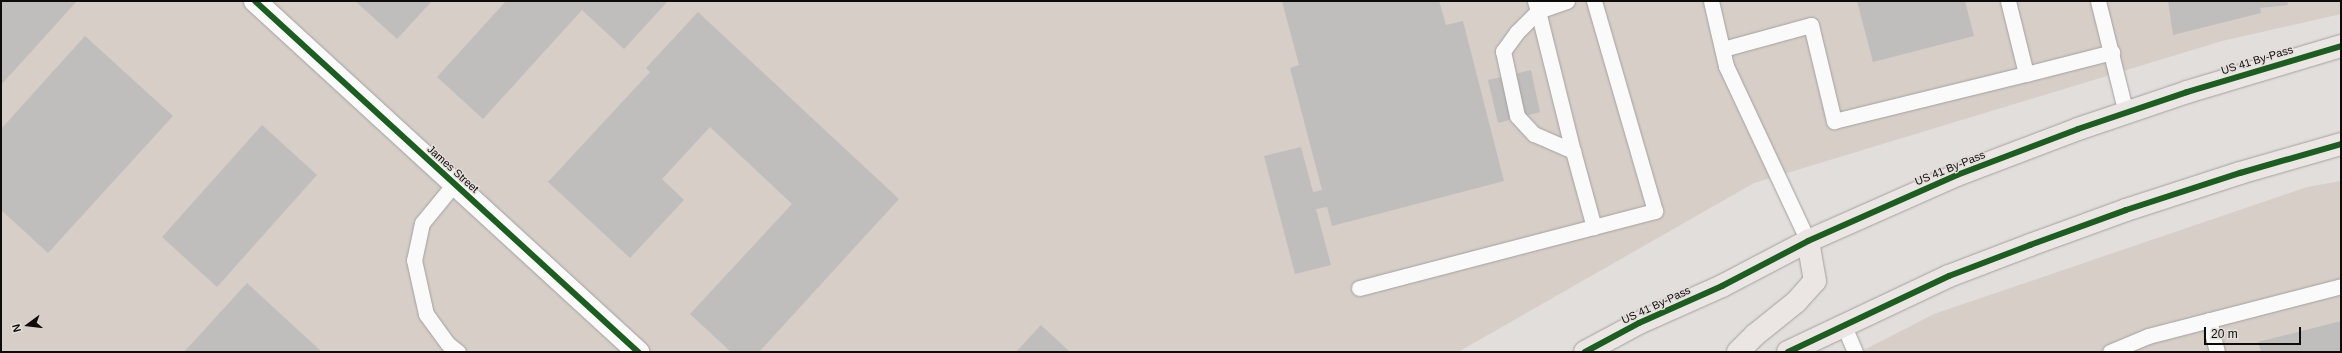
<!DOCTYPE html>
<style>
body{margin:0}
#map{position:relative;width:2342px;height:353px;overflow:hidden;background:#e1dedb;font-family:Helvetica,sans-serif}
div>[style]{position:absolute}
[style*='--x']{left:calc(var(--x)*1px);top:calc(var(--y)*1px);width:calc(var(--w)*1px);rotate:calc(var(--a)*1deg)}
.built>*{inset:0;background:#d6cec7}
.building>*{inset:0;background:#bfbebd}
.roads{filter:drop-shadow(0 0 1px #a3a19f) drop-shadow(0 0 1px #a3a19f)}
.service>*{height:15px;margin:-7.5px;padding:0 7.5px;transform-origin:7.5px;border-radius:7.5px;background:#fafafa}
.minor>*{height:22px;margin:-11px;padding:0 11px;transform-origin:11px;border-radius:11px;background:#fafafa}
.primary>*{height:22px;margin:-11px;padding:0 11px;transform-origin:11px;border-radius:11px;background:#ebe5e4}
.cycleway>*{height:6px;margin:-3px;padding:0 3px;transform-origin:3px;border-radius:3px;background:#1b5e20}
span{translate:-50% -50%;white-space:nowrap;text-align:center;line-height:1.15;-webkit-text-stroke:3px #e3ded9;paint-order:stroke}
.street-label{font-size:11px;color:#0e0c0b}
.frame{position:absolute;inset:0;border:2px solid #0e0c0b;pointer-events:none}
.north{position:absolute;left:8px;top:305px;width:40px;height:40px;-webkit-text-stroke:3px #e3ded9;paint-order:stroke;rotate:255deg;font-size:11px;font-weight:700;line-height:16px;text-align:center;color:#0e0c0b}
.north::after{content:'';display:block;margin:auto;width:14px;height:18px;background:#0e0c0b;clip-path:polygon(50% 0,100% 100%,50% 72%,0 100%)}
.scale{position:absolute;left:2204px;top:327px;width:97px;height:18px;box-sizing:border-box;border:2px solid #0e0c0b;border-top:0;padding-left:5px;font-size:12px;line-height:14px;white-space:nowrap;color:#0e0c0b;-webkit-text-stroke:3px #e3ded9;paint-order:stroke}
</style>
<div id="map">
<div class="built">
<div style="clip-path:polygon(1px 1px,2341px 1px,2341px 14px,2222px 41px,1754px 183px,1458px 352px,1px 352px)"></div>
<div style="clip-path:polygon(2341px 181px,2341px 352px,1860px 352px,1934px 314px,2307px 187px)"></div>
</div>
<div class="building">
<div style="clip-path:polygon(1px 1px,77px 1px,1px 85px)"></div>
<div style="clip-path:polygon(355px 1px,432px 1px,397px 39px)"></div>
<div style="clip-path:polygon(506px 1px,668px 1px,624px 49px,582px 10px,483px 119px,437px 77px)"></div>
<div style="clip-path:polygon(1282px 1px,1439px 1px,1446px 25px,1463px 21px,1504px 181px,1332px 226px,1327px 207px,1316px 209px,1331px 265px,1295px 274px,1264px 156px,1301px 147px,1313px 192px,1322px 190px,1290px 68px,1299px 65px)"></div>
<div style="clip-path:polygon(1857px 1px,1965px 1px,1974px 36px,1873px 62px)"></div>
<div style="clip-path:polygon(2168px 1px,2287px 1px,2288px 5px,2260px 8px,2261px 13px,2173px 35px)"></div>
<div style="clip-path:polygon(698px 12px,899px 199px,759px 352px,731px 352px,690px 314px,792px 204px,710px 127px,662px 179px,684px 200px,630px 258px,548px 182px,650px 72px,646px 68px)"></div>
<div style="clip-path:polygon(85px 36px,173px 116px,48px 253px,1px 210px,1px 129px)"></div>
<div style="clip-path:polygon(1531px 70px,1540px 112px,1498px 123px,1488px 80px)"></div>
<div style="clip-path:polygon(262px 125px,317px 175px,217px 287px,162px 237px)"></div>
<div style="clip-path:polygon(247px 283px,322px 352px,184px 352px)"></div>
<div style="clip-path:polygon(2341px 321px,2341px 352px,2261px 352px,2258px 342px)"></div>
<div style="clip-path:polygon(1041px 325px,1070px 352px,1016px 352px)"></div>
</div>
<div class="roads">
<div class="service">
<div style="--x:1535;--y:1;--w:10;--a:73"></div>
<div style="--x:1538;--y:11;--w:30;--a:135"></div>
<div style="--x:1517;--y:32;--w:24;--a:126"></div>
<div style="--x:1503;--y:51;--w:66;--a:77.8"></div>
<div style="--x:1517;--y:116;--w:25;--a:47"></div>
<div style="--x:1534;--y:134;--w:43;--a:23.6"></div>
<div style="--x:1573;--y:151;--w:79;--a:74.6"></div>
<div style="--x:1567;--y:1;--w:31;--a:161"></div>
<div style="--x:1538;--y:11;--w:144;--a:76"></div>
<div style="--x:1711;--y:1;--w:67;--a:77"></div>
<div style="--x:1726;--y:66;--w:193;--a:64.9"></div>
<div style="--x:2008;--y:1;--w:75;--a:76.1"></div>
<div style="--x:2026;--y:74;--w:89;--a:-14.3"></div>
<div style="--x:2098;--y:1;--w:115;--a:76"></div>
<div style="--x:1723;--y:49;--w:91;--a:-15.3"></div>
<div style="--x:1811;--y:25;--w:99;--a:76.5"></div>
<div style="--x:1834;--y:121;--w:198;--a:-13.8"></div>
<div style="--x:454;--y:184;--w:50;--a:129.4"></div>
<div style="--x:422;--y:223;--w:38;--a:102"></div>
<div style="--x:414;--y:260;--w:55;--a:77.5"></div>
<div style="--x:426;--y:314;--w:37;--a:54"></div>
<div style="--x:448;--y:344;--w:13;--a:39"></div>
<div style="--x:1359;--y:288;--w:306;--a:-14.6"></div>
<div style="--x:1655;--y:211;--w:219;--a:-106.2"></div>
<div style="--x:2209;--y:320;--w:33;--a:76"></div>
<div style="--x:1844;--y:326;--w:28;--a:67"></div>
<div style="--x:2110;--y:352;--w:41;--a:-22.8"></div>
<div style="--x:2148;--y:336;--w:199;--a:-14.5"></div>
</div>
<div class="minor">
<div style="--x:255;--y:1;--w:520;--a:42.5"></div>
</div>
<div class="primary">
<div style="--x:1585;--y:352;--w:61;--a:-28.2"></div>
<div style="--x:1639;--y:323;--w:91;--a:-24"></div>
<div style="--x:1722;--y:286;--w:97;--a:-27.6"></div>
<div style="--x:1808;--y:241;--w:163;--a:-23.9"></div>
<div style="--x:1957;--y:175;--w:129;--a:-20.8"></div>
<div style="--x:2078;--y:129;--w:115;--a:-18.7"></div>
<div style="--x:2187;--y:92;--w:161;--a:-16.6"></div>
<div style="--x:1738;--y:352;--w:24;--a:-45"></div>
<div style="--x:1755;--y:335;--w:53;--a:-38.8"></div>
<div style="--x:1796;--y:302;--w:28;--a:-48"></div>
<div style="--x:1815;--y:281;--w:41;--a:-99.9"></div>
<div style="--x:1788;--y:352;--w:178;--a:-25.3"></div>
<div style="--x:1949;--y:276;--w:87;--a:-20.9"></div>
<div style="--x:2030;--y:245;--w:102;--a:-20"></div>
<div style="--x:2126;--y:210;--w:120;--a:-18"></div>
<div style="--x:2240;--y:173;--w:105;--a:-16"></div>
</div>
</div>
<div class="cycleway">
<div style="--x:255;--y:1;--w:520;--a:42.5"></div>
<div style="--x:1585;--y:352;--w:61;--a:-28.2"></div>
<div style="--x:1639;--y:323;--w:91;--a:-24"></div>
<div style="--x:1722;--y:286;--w:97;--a:-27.6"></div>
<div style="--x:1808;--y:241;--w:163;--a:-23.9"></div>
<div style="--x:1957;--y:175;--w:129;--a:-20.8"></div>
<div style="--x:2078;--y:129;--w:115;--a:-18.7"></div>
<div style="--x:2187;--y:92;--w:161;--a:-16.6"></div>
<div style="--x:1788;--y:352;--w:178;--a:-25.3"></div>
<div style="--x:1949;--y:276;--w:87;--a:-20.9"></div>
<div style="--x:2030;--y:245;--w:102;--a:-20"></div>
<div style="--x:2126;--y:210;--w:120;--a:-18"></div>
<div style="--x:2240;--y:173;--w:105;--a:-16"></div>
</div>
<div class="street-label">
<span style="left:2257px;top:60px;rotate:-17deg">US 41 By-Pass</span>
<span style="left:1950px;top:168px;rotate:-22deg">US 41 By-Pass</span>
<span style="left:453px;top:169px;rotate:42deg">James Street</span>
<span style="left:1656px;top:305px;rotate:-25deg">US 41 By-Pass</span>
</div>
<div class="frame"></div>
<div class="north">N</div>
<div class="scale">20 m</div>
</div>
